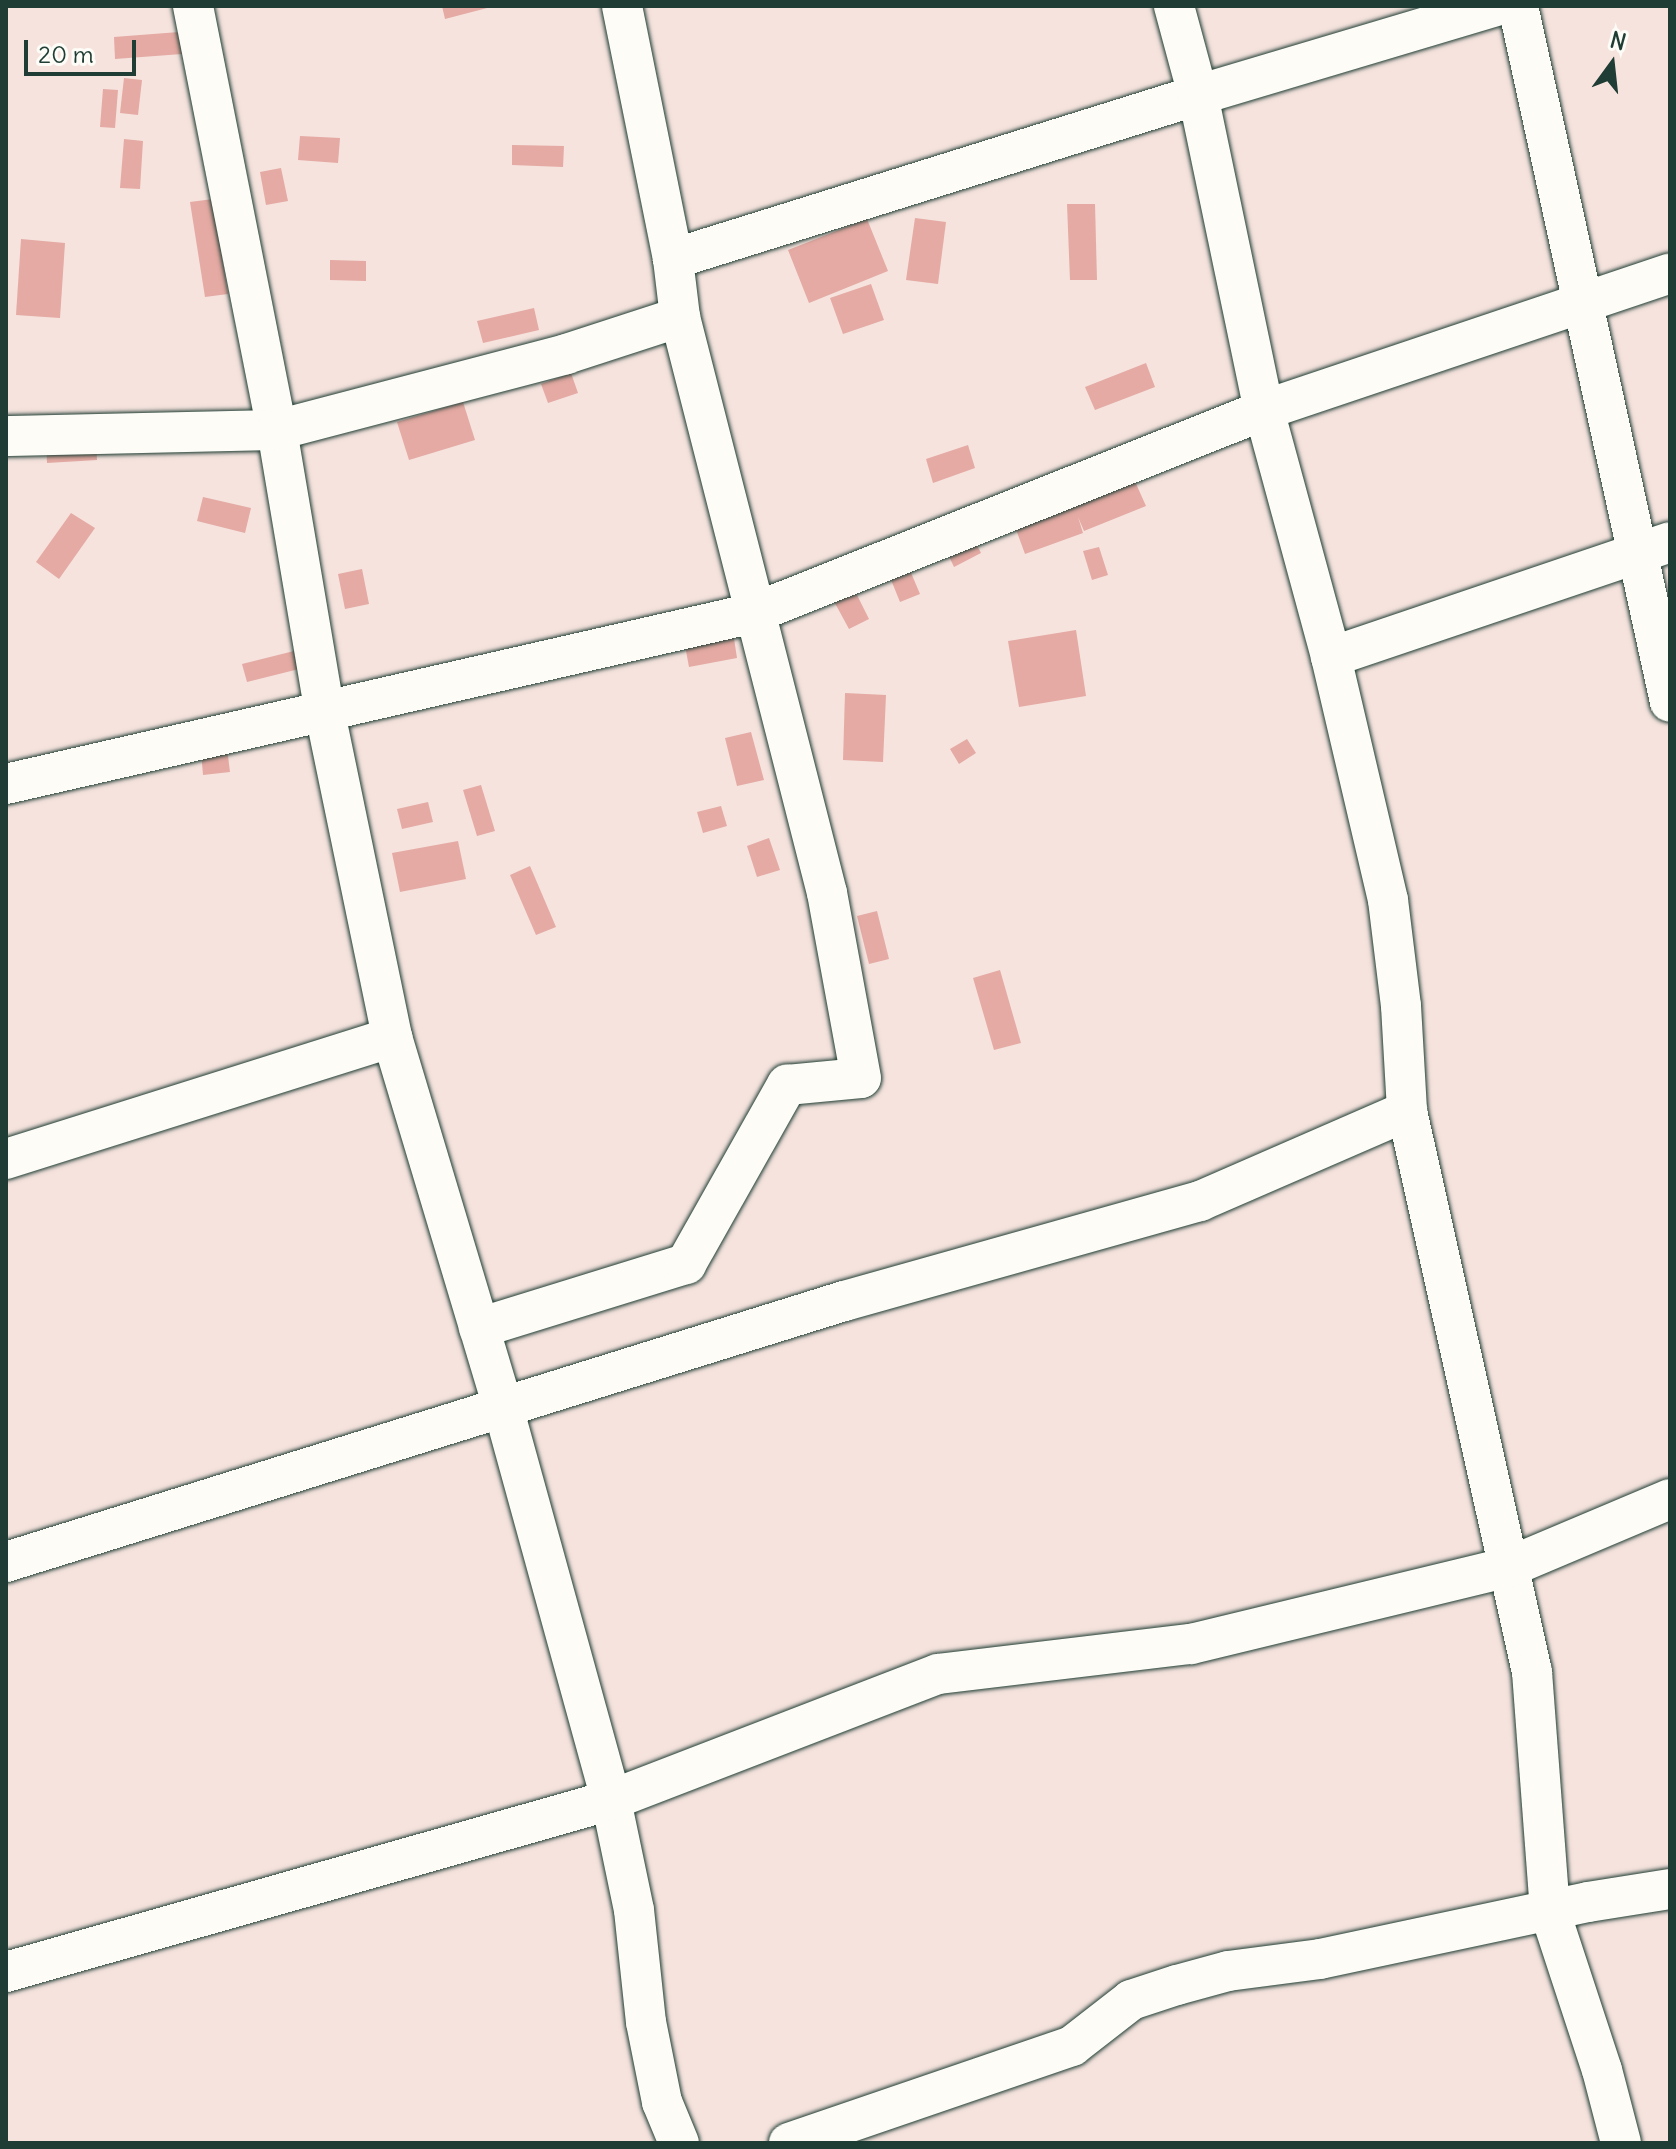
<!DOCTYPE html>
<style>
body{margin:0}
#map{position:relative;width:1676px;height:2149px;overflow:hidden;background:#f6e3de;font-family:Delius,sans-serif}
div>[style]{position:absolute}
[style*='--x']{left:calc(var(--x)*1px);top:calc(var(--y)*1px);width:calc(var(--w)*1px);rotate:calc(var(--a)*1deg)}
.building>*{inset:0;background:#e4aaa3}
.roads{filter:drop-shadow(0 0 2px #1f3d34) drop-shadow(0 0 2px #1f3d34)}
.street>*{height:40px;margin:-20px;padding:0 20px;transform-origin:20px;border-radius:20px;background:#fdfcf7}
span{translate:-50% -50%;white-space:nowrap;text-align:center;line-height:1.15;-webkit-text-stroke:6px #fdfcf7;paint-order:stroke}
.frame{position:absolute;inset:0;border:8px solid #1f3d34;pointer-events:none}
.north{position:absolute;left:1572px;top:24px;width:80px;height:80px;-webkit-text-stroke:6px #fdfcf7;paint-order:stroke;rotate:15deg;font-size:22px;font-weight:700;line-height:32px;text-align:center;color:#1f3d34}
.north::after{content:'';display:block;margin:auto;width:28px;height:36px;background:#1f3d34;clip-path:polygon(50% 0,100% 100%,50% 72%,0 100%)}
.scale{position:absolute;left:24px;top:40px;width:112px;height:36px;box-sizing:border-box;border:4px solid #1f3d34;border-top:0;padding-left:10px;font-size:24px;line-height:28px;white-space:nowrap;color:#1f3d34;-webkit-text-stroke:6px #fdfcf7;paint-order:stroke}
</style>
<div id="map">
<div class="building">
<div style="clip-path:polygon(442px 6px,491px 6px,491px 7px,445px 19px)"></div>
<div style="clip-path:polygon(179px 32px,182px 54px,115px 59px,114px 37px)"></div>
<div style="clip-path:polygon(124px 78px,142px 80px,138px 115px,120px 113px)"></div>
<div style="clip-path:polygon(103px 89px,118px 90px,115px 128px,100px 127px)"></div>
<div style="clip-path:polygon(300px 136px,340px 138px,338px 163px,298px 160px)"></div>
<div style="clip-path:polygon(124px 139px,143px 141px,140px 189px,120px 188px)"></div>
<div style="clip-path:polygon(512px 145px,564px 146px,563px 167px,512px 165px)"></div>
<div style="clip-path:polygon(281px 168px,288px 201px,266px 205px,260px 172px)"></div>
<div style="clip-path:polygon(213px 199px,228px 294px,205px 297px,190px 202px)"></div>
<div style="clip-path:polygon(1067px 204px,1095px 204px,1097px 280px,1070px 280px)"></div>
<div style="clip-path:polygon(915px 218px,946px 222px,938px 284px,906px 280px)"></div>
<div style="clip-path:polygon(867px 219px,888px 271px,809px 303px,788px 250px)"></div>
<div style="clip-path:polygon(21px 239px,65px 243px,60px 318px,16px 315px)"></div>
<div style="clip-path:polygon(330px 260px,366px 261px,366px 281px,330px 280px)"></div>
<div style="clip-path:polygon(871px 284px,884px 320px,843px 334px,830px 298px)"></div>
<div style="clip-path:polygon(534px 308px,539px 330px,483px 343px,477px 321px)"></div>
<div style="clip-path:polygon(1146px 363px,1155px 387px,1095px 410px,1085px 387px)"></div>
<div style="clip-path:polygon(571px 373px,578px 393px,548px 403px,541px 384px)"></div>
<div style="clip-path:polygon(463px 402px,475px 440px,409px 460px,397px 422px)"></div>
<div style="clip-path:polygon(96px 434px,97px 460px,47px 463px,46px 438px)"></div>
<div style="clip-path:polygon(968px 445px,975px 468px,933px 483px,926px 459px)"></div>
<div style="clip-path:polygon(1133px 477px,1146px 506px,1084px 531px,1078px 517px,1083px 533px,1025px 554px,1014px 524px)"></div>
<div style="clip-path:polygon(203px 497px,251px 508px,245px 533px,197px 521px)"></div>
<div style="clip-path:polygon(71px 513px,95px 528px,59px 579px,36px 562px)"></div>
<div style="clip-path:polygon(972px 536px,981px 553px,954px 567px,946px 550px)"></div>
<div style="clip-path:polygon(1099px 547px,1108px 575px,1092px 580px,1083px 551px)"></div>
<div style="clip-path:polygon(906px 561px,920px 594px,900px 602px,887px 570px)"></div>
<div style="clip-path:polygon(362px 569px,369px 604px,345px 609px,338px 574px)"></div>
<div style="clip-path:polygon(851px 583px,869px 619px,849px 629px,830px 594px)"></div>
<div style="clip-path:polygon(1076px 630px,1086px 696px,1019px 707px,1008px 641px)"></div>
<div style="clip-path:polygon(733px 632px,737px 658px,689px 667px,684px 640px)"></div>
<div style="clip-path:polygon(302px 649px,307px 667px,247px 682px,242px 664px)"></div>
<div style="clip-path:polygon(845px 693px,886px 695px,883px 762px,843px 760px)"></div>
<div style="clip-path:polygon(751px 732px,764px 780px,737px 786px,725px 738px)"></div>
<div style="clip-path:polygon(967px 739px,976px 753px,959px 764px,950px 749px)"></div>
<div style="clip-path:polygon(227px 748px,230px 772px,203px 775px,201px 751px)"></div>
<div style="clip-path:polygon(481px 785px,495px 831px,477px 836px,463px 790px)"></div>
<div style="clip-path:polygon(428px 802px,433px 822px,402px 829px,397px 809px)"></div>
<div style="clip-path:polygon(721px 806px,727px 826px,703px 833px,697px 812px)"></div>
<div style="clip-path:polygon(769px 838px,780px 870px,757px 877px,747px 846px)"></div>
<div style="clip-path:polygon(458px 841px,466px 879px,400px 892px,392px 853px)"></div>
<div style="clip-path:polygon(530px 866px,556px 927px,536px 935px,510px 875px)"></div>
<div style="clip-path:polygon(877px 911px,889px 959px,869px 964px,857px 916px)"></div>
<div style="clip-path:polygon(1000px 970px,1021px 1043px,994px 1050px,973px 978px)"></div>
</div>
<div class="roads">
<div class="street">
<div style="--x:193;--y:6;--w:432;--a:78.8"></div>
<div style="--x:277;--y:430;--w:287;--a:80.4"></div>
<div style="--x:325;--y:713;--w:331;--a:78.3"></div>
<div style="--x:392;--y:1037;--w:386;--a:73.3"></div>
<div style="--x:503;--y:1407;--w:408;--a:74.6"></div>
<div style="--x:611;--y:1800;--w:112;--a:78.2"></div>
<div style="--x:634;--y:1910;--w:113;--a:83.9"></div>
<div style="--x:646;--y:2022;--w:82;--a:78.7"></div>
<div style="--x:662;--y:2102;--w:44;--a:67.5"></div>
<div style="--x:1174;--y:6;--w:92;--a:74.9"></div>
<div style="--x:1198;--y:95;--w:322;--a:78.2"></div>
<div style="--x:1264;--y:410;--w:256;--a:74.8"></div>
<div style="--x:1331;--y:657;--w:250;--a:76.8"></div>
<div style="--x:1388;--y:900;--w:107;--a:83"></div>
<div style="--x:1401;--y:1006;--w:105;--a:86.7"></div>
<div style="--x:1407;--y:1111;--w:575;--a:77.44"></div>
<div style="--x:1532;--y:1672;--w:241;--a:85.7"></div>
<div style="--x:1550;--y:1912;--w:166;--a:71.8"></div>
<div style="--x:1602;--y:2070;--w:75;--a:75.4"></div>
<div style="--x:1518;--y:6;--w:712;--a:77.68"></div>
<div style="--x:673;--y:259;--w:550;--a:-17.35"></div>
<div style="--x:1198;--y:95;--w:311;--a:-16.6"></div>
<div style="--x:6;--y:436;--w:271;--a:-1.3"></div>
<div style="--x:277;--y:430;--w:299;--a:-14.7"></div>
<div style="--x:566;--y:354;--w:120;--a:-18"></div>
<div style="--x:1331;--y:657;--w:358;--a:-18.7"></div>
<div style="--x:6;--y:784;--w:767;--a:-12.88"></div>
<div style="--x:754;--y:613;--w:549;--a:-21.7"></div>
<div style="--x:1264;--y:410;--w:428;--a:-18.6"></div>
<div style="--x:6;--y:1159;--w:405;--a:-17.5"></div>
<div style="--x:479;--y:1328;--w:217;--a:-17.2"></div>
<div style="--x:686;--y:1264;--w:206;--a:-60.6"></div>
<div style="--x:787;--y:1085;--w:74;--a:-5.4"></div>
<div style="--x:861;--y:1078;--w:188;--a:-100.4"></div>
<div style="--x:827;--y:893;--w:594;--a:-104.32"></div>
<div style="--x:680;--y:317;--w:58;--a:-96.9"></div>
<div style="--x:673;--y:259;--w:258;--a:-101.4"></div>
<div style="--x:6;--y:1562;--w:878;--a:-17.3"></div>
<div style="--x:844;--y:1301;--w:370;--a:-15.7"></div>
<div style="--x:1200;--y:1201;--w:226;--a:-23.5"></div>
<div style="--x:6;--y:1972;--w:629;--a:-15.87"></div>
<div style="--x:611;--y:1800;--w:350;--a:-21.1"></div>
<div style="--x:938;--y:1674;--w:255;--a:-6.8"></div>
<div style="--x:1191;--y:1644;--w:327;--a:-13.6"></div>
<div style="--x:1509;--y:1567;--w:175;--a:-22.9"></div>
<div style="--x:789;--y:2143;--w:299;--a:-18.9"></div>
<div style="--x:1072;--y:2046;--w:75;--a:-37.9"></div>
<div style="--x:1131;--y:2000;--w:48;--a:-18.1"></div>
<div style="--x:1177;--y:1985;--w:53;--a:-15.4"></div>
<div style="--x:1228;--y:1971;--w:93;--a:-7.4"></div>
<div style="--x:1320;--y:1959;--w:274;--a:-12"></div>
<div style="--x:1588;--y:1902;--w:83;--a:-9"></div>
</div>
</div>
<div class="frame"></div>
<div class="north">N</div>
<div class="scale">20 m</div>
</div>
